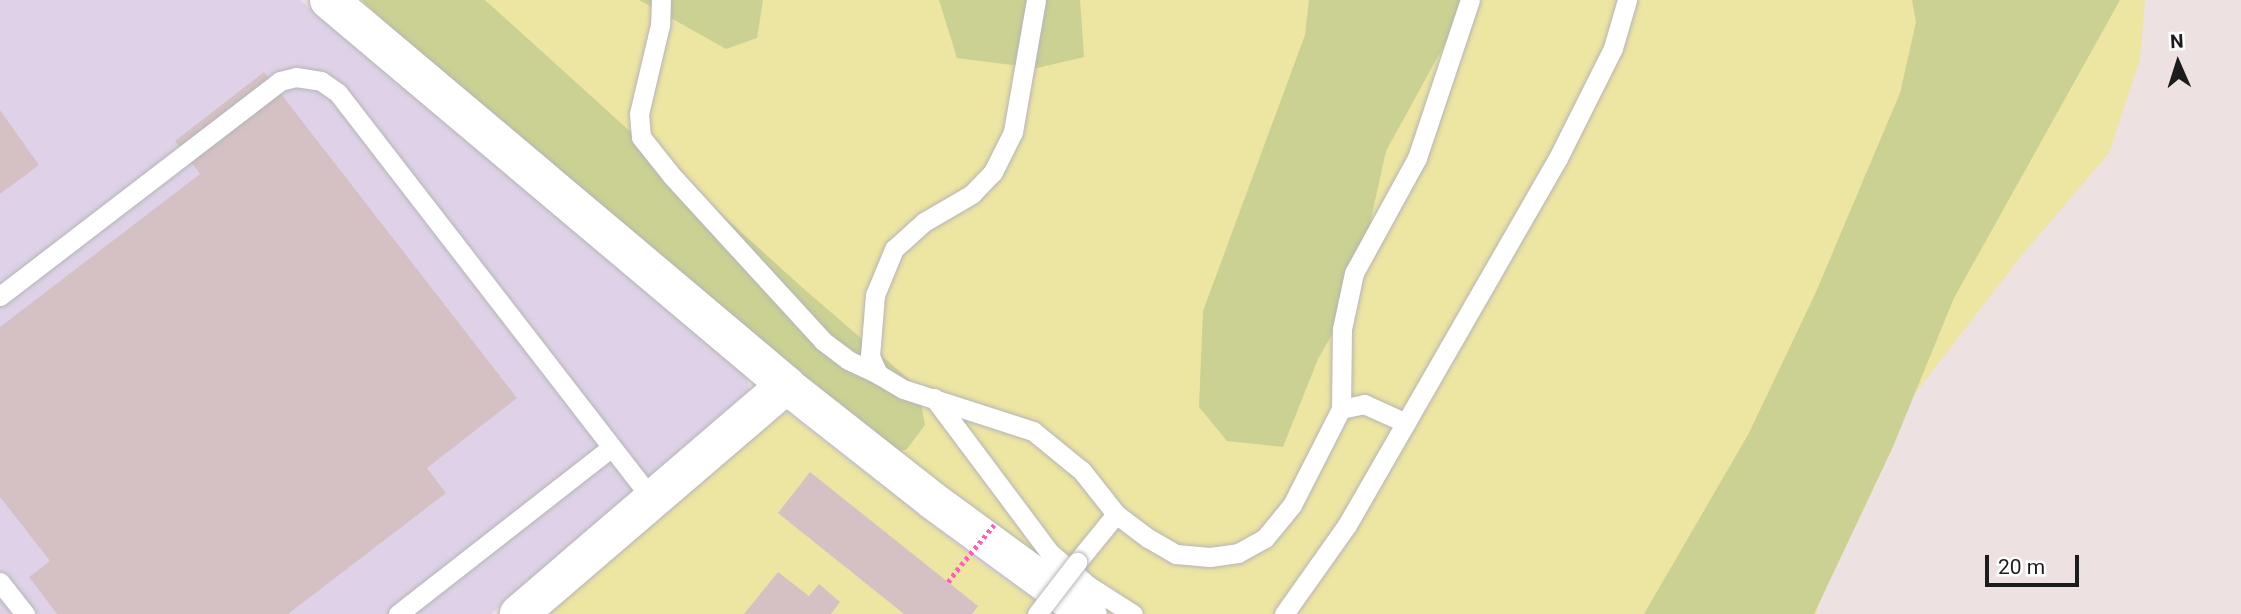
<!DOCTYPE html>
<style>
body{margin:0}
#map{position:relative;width:2241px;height:614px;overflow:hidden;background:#eee1e1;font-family:Roboto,sans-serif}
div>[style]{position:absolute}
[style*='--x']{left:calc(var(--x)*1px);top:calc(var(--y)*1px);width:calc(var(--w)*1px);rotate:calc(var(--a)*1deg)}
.industrial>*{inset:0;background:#dfd2e8}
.grass>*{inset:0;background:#ede5a2}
.forest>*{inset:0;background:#cbd192}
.building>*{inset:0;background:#d5c1c4}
.path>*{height:4.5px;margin-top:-2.25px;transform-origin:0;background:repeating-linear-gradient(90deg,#ff61b2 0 3.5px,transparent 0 7px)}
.roads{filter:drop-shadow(0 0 2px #b5b5b5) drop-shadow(0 0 2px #b5b5b5)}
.service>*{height:19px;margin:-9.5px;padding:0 9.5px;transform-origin:9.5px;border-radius:9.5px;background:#fff}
.minor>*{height:37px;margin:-18.5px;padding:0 18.5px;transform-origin:18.5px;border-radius:18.5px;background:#fff}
.tertiary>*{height:38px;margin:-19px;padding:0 19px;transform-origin:19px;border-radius:19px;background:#fff}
.path-bridge>*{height:4.5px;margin-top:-2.25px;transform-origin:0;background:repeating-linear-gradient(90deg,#ff61b2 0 3.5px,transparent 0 7px)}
.bridges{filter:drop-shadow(0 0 2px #b5b5b5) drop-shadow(0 0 2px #b5b5b5)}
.service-bridge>*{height:19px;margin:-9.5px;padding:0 9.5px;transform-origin:9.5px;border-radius:9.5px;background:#fff}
span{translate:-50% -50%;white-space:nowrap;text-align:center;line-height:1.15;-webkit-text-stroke:6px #fff;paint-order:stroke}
.north{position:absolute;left:2143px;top:28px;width:70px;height:70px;-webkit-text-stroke:5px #fff;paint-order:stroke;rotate:357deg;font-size:19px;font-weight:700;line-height:28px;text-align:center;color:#1c1c1c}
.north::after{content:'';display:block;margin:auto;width:24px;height:32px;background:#1c1c1c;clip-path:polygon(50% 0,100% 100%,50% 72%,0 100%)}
.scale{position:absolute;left:1985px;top:555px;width:94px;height:32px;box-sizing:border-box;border:4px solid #1c1c1c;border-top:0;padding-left:9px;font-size:21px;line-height:24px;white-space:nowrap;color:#1c1c1c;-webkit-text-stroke:5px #fff;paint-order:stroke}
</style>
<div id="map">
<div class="industrial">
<div style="clip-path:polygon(0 0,300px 0,747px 377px,749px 390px,491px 614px,0 614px)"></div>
</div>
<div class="grass">
<div style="clip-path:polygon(349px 0,2145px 0,2140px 59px,2109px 153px,2018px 260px,1890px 426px,1844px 523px,1816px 614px,1101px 614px,1009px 546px)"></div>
<div style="clip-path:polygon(777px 412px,788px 413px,978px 561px,1055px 614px,542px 614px)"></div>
</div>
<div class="forest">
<div style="clip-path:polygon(362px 0,485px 0,805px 290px,918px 387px,925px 425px,907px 449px,868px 465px,701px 325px)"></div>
<div style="clip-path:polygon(639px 0,763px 0,757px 38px,726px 49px)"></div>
<div style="clip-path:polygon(939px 0,1080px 0,1084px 57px,1037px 68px,957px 58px)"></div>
<div style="clip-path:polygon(1309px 0,1469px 0,1386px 151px,1354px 296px,1318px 359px,1283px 447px,1227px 441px,1199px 407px,1203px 311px,1305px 35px)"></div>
<div style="clip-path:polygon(1912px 0,2120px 0,1954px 298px,1892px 449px,1814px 614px,1644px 614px,1749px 433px,1816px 292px,1900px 93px,1916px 22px)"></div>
</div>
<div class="building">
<div style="clip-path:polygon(264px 72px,517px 398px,427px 468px,446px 493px,288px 614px,57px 614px,29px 577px,50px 561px,0 497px,0 327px,200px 174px,175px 141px)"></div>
<div style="clip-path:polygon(0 110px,39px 165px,0 194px)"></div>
<div style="clip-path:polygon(810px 472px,978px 606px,972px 614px,904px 614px,778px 513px)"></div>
<div style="clip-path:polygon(778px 572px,809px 596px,819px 584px,840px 602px,831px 614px,744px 614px)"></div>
</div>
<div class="path">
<div style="--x:948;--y:582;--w:21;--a:-53"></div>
</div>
<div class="roads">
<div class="service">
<div style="--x:661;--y:0;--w:25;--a:92"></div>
<div style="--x:660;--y:25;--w:91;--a:103.3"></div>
<div style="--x:639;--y:114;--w:23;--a:85"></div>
<div style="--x:641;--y:137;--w:50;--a:51.5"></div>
<div style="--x:672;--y:176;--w:224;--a:47.5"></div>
<div style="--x:823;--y:341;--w:31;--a:37"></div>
<div style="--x:848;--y:360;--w:33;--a:25"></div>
<div style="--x:1036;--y:0;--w:134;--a:99.9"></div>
<div style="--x:1013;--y:132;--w:45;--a:116.6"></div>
<div style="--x:993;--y:172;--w:30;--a:134"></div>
<div style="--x:972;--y:194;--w:56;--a:149.7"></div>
<div style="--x:924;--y:222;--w:40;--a:138"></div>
<div style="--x:894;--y:249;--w:50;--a:112.4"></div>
<div style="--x:875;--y:295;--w:61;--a:94.7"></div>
<div style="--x:870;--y:356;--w:20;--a:66"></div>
<div style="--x:878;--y:374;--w:29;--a:31"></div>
<div style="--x:903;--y:389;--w:137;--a:17.9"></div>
<div style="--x:1033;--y:431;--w:63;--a:39.2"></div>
<div style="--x:1082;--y:471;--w:55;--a:51.7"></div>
<div style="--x:1116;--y:514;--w:40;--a:37"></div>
<div style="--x:1148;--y:538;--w:32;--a:30"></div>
<div style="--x:1176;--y:554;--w:34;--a:5"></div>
<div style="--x:1210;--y:557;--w:28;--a:-8"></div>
<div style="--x:1238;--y:553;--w:31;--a:-29"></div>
<div style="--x:1265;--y:538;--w:43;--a:-50.7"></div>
<div style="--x:1292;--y:505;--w:108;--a:-63"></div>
<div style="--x:1341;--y:409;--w:24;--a:-12"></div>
<div style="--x:1364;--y:404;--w:46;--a:24.3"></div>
<div style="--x:0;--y:296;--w:353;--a:-37.5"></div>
<div style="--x:280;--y:81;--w:16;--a:-14"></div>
<div style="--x:296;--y:77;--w:25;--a:9"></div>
<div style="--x:321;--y:81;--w:21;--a:35"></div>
<div style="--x:338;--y:93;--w:513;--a:52.28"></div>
<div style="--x:934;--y:398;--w:192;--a:53.2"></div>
<div style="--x:1049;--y:552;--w:52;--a:40.4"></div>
<div style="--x:1089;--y:586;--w:52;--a:32.5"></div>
<div style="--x:1341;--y:409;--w:80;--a:-89.3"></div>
<div style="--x:1342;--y:329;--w:57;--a:-77.9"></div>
<div style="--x:1354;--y:273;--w:131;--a:-61.3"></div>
<div style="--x:1417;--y:158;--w:167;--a:-71.5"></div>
<div style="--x:1077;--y:562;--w:62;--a:-50.9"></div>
<div style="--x:0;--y:582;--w:41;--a:52"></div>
<div style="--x:398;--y:614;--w:271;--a:-38"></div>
<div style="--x:1284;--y:614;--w:109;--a:-54.7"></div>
<div style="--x:1347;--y:525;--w:423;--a:-60.1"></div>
<div style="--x:1558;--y:158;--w:123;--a:-63.4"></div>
<div style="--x:1613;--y:48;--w:50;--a:-73.7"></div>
</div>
<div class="minor">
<div style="--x:786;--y:385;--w:186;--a:38.2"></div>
<div style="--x:932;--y:500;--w:193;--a:36.2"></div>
</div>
<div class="tertiary">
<div style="--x:329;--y:0;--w:598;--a:40.11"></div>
<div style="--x:786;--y:385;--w:352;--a:139.4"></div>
</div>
</div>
<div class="path-bridge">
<div style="--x:961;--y:565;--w:52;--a:-50.5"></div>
</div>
<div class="bridges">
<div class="service-bridge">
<div style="--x:1037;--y:614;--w:66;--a:-52.4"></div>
</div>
</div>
<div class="north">N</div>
<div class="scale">20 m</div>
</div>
